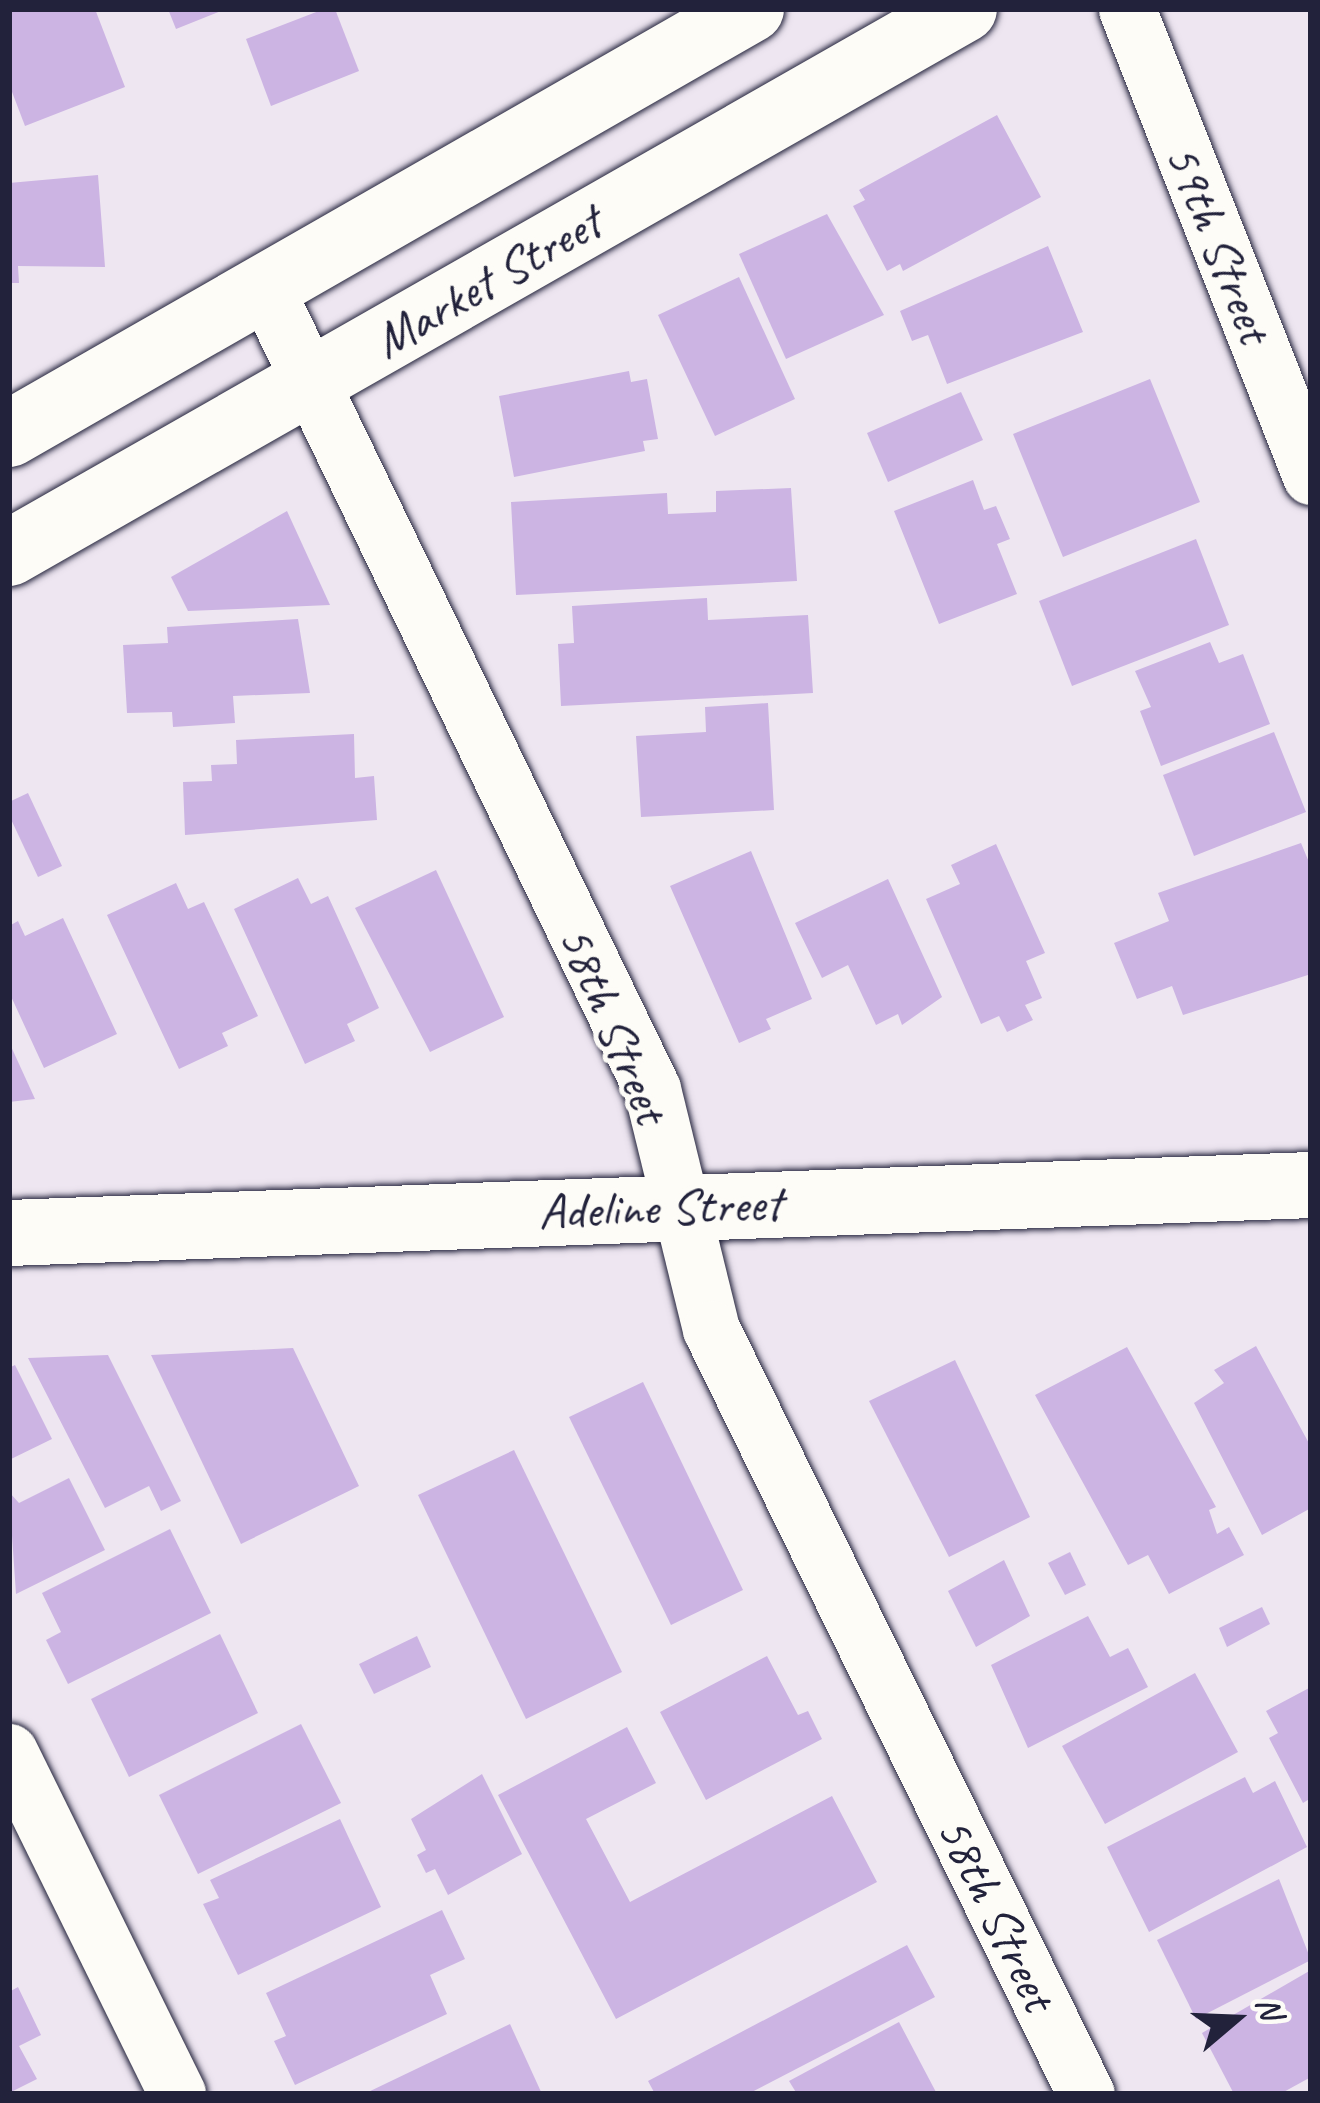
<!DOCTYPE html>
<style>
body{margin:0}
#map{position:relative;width:1320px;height:2103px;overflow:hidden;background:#eee6f1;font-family:Caveat,sans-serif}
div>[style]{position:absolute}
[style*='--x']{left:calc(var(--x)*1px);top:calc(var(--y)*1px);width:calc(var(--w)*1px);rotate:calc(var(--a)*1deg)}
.building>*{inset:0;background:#ccb4e3}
.roads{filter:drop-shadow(0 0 3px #22223b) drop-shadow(0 0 3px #22223b)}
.street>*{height:57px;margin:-28.5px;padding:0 28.5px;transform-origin:28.5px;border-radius:28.5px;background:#fdfcf7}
.secondary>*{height:66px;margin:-33px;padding:0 33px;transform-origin:33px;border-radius:33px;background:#fdfcf7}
span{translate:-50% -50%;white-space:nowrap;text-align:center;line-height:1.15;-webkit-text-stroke:10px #fdfcf7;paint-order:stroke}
.street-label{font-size:51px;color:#22223b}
.frame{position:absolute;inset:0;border:12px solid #22223b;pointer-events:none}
.north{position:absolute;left:1176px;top:1959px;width:120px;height:120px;-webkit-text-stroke:9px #fdfcf7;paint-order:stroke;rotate:71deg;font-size:33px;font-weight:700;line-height:48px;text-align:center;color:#22223b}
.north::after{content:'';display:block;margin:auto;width:42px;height:54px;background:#22223b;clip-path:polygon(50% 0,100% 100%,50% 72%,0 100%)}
</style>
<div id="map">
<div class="building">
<div style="clip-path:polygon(9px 9px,95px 9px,125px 87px,25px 126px,9px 84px)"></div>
<div style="clip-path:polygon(168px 9px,226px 9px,176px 29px)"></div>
<div style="clip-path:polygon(324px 9px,335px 9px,359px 71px,271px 106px,246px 39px)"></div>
<div style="clip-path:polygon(997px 115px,1041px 197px,903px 271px,900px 264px,887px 271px,853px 206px,865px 200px,859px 190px)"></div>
<div style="clip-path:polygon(98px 175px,105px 267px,18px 266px,19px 283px,9px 283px,9px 183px)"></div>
<div style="clip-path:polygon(827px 214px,884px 315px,786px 359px,739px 254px)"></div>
<div style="clip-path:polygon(1048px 246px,1083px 332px,947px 384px,928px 335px,912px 341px,900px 311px)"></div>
<div style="clip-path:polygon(739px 277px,795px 399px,715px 436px,658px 315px)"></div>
<div style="clip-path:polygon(629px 371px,631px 382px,647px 379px,658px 439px,643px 441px,645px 451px,514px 477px,499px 396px)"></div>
<div style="clip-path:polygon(1150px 379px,1200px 502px,1063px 557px,1013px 434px)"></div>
<div style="clip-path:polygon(961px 392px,983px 440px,888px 482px,867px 433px)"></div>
<div style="clip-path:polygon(973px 480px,984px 510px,996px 506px,1010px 539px,997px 544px,1017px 594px,939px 624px,894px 511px)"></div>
<div style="clip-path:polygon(791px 488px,797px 581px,516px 595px,511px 502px,667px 493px,668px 514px,716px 512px,716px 491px)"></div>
<div style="clip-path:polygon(287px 511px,330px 605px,188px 611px,171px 577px)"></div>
<div style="clip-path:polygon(1196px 539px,1229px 625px,1072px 686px,1039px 601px)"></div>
<div style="clip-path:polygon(707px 598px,708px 620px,808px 615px,813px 693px,561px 706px,558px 644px,574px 643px,572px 606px)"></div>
<div style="clip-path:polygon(298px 619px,310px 693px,233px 696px,235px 723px,173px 727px,172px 712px,127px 713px,123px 645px,168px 643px,167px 627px)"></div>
<div style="clip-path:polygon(1210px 642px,1219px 663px,1243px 654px,1270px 724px,1161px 766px,1140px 711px,1151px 707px,1135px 671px)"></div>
<div style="clip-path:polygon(768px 703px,774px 810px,641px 817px,636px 736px,706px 732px,705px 707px)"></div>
<div style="clip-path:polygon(1274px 732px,1306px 812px,1194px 856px,1163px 775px)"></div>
<div style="clip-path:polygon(354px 734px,355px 778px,374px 776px,377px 820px,185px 835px,183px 782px,212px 781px,211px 765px,237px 764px,236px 740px)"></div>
<div style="clip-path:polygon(28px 793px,62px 866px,38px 877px,9px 815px,9px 802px)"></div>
<div style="clip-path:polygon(1301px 843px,1311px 867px,1311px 974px,1183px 1015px,1172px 986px,1137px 999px,1114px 943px,1169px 921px,1158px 893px)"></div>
<div style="clip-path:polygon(996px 844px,1045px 953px,1026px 961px,1042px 998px,1025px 1005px,1033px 1020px,1007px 1032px,999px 1016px,981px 1024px,926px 899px,960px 884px,951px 865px)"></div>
<div style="clip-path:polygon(751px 851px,812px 999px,766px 1019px,771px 1029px,739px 1043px,670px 886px)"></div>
<div style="clip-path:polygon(436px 870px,504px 1017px,430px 1052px,355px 908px)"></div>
<div style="clip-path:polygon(298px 878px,311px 904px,328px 896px,379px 1008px,347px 1024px,355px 1041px,305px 1064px,234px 909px)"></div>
<div style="clip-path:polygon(888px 879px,942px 997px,902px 1025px,898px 1014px,876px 1025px,848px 965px,822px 978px,795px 923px)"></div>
<div style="clip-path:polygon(176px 883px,188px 909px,204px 902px,258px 1016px,222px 1033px,228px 1046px,179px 1069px,107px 915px)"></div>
<div style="clip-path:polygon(63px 918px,117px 1034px,44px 1068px,9px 992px,9px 926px,18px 921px,25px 936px)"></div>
<div style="clip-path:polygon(9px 1042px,35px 1099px,9px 1102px)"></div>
<div style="clip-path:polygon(1256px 1346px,1311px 1447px,1311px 1508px,1262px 1535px,1194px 1403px,1224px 1383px,1214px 1370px)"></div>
<div style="clip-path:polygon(1127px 1347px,1216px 1507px,1209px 1510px,1217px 1534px,1229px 1527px,1244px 1555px,1169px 1594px,1148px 1555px,1128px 1565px,1035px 1395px)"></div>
<div style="clip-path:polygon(293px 1348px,359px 1486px,241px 1544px,151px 1355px)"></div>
<div style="clip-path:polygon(108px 1355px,181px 1501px,161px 1511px,149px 1486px,105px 1508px,28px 1358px)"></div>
<div style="clip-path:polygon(955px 1360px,1030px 1517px,949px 1557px,869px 1401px)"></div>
<div style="clip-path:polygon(15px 1365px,52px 1439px,9px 1460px,9px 1368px)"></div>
<div style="clip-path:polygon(643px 1382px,743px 1590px,671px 1625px,569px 1417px)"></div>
<div style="clip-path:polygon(514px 1450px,622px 1672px,526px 1719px,418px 1495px)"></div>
<div style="clip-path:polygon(69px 1478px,105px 1550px,16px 1594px,9px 1492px,19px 1503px)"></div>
<div style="clip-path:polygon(170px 1529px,211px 1613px,68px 1684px,46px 1640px,61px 1632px,42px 1593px)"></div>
<div style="clip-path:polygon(1070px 1552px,1086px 1585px,1065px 1595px,1048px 1563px)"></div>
<div style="clip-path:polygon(1004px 1560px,1030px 1616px,976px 1647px,948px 1591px)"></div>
<div style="clip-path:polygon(1262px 1607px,1270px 1624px,1227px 1647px,1219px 1628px)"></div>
<div style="clip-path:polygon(1088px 1616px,1110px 1657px,1128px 1648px,1148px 1687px,1028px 1748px,991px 1665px)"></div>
<div style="clip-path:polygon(220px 1634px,258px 1713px,129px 1777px,91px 1699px)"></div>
<div style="clip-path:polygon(417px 1636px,431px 1667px,374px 1694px,359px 1664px)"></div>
<div style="clip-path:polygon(767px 1656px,798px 1715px,808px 1711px,822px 1739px,706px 1800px,660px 1712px)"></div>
<div style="clip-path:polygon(1195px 1673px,1238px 1752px,1105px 1824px,1062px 1746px)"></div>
<div style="clip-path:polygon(1311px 1687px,1311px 1798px,1303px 1803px,1269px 1738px,1278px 1733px,1266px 1711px)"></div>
<div style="clip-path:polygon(301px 1724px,341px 1803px,198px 1874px,159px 1795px)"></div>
<div style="clip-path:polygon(627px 1727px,656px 1783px,586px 1819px,630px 1902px,832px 1796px,877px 1882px,616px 2019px,498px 1795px)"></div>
<div style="clip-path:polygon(482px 1774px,522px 1854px,448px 1895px,435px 1869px,426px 1873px,417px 1855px,426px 1850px,411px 1819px)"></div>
<div style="clip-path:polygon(1245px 1777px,1253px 1793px,1275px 1781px,1307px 1847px,1149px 1932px,1107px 1847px)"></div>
<div style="clip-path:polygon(340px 1819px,381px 1907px,238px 1975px,203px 1904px,219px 1898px,210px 1880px)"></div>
<div style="clip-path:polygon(1279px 1879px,1311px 1960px,1196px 2019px,1157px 1940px)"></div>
<div style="clip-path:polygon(442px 1910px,465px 1959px,430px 1975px,447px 2014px,295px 2085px,274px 2041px,286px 2036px,266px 1993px)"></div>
<div style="clip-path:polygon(907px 1945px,935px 1997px,748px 2094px,655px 2094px,648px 2081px)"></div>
<div style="clip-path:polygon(1311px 1970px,1311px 2077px,1280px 2094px,1234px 2094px,1202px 2033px)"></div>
<div style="clip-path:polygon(18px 1987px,41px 2035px,19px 2046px,37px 2079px,9px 2093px,9px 1992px)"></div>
<div style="clip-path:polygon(899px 2022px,937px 2094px,797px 2094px,789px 2081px)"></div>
<div style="clip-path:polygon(510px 2024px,542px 2094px,364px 2094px)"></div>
</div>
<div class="roads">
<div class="street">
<div style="--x:1127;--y:9;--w:502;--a:68.5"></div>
<div style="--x:266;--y:290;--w:887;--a:64.21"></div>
<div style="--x:652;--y:1089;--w:247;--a:76.2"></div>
<div style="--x:711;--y:1329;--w:852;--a:63.89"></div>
<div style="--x:9;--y:1752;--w:381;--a:63.8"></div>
</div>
<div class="secondary">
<div style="--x:9;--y:434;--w:855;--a:-29.8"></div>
<div style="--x:9;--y:553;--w:1099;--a:-29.67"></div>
<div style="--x:9;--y:1233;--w:1303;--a:-2.11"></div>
</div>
</div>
<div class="street-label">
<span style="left:1219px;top:243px;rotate:68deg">59th Street</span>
<span style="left:487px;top:281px;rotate:-30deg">Market Street</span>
<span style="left:614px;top:1024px;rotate:67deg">58th Street</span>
<span style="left:660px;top:1207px;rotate:-2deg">Adeline Street</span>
<span style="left:997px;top:1913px;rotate:64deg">58th Street</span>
</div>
<div class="frame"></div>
<div class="north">N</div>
</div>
